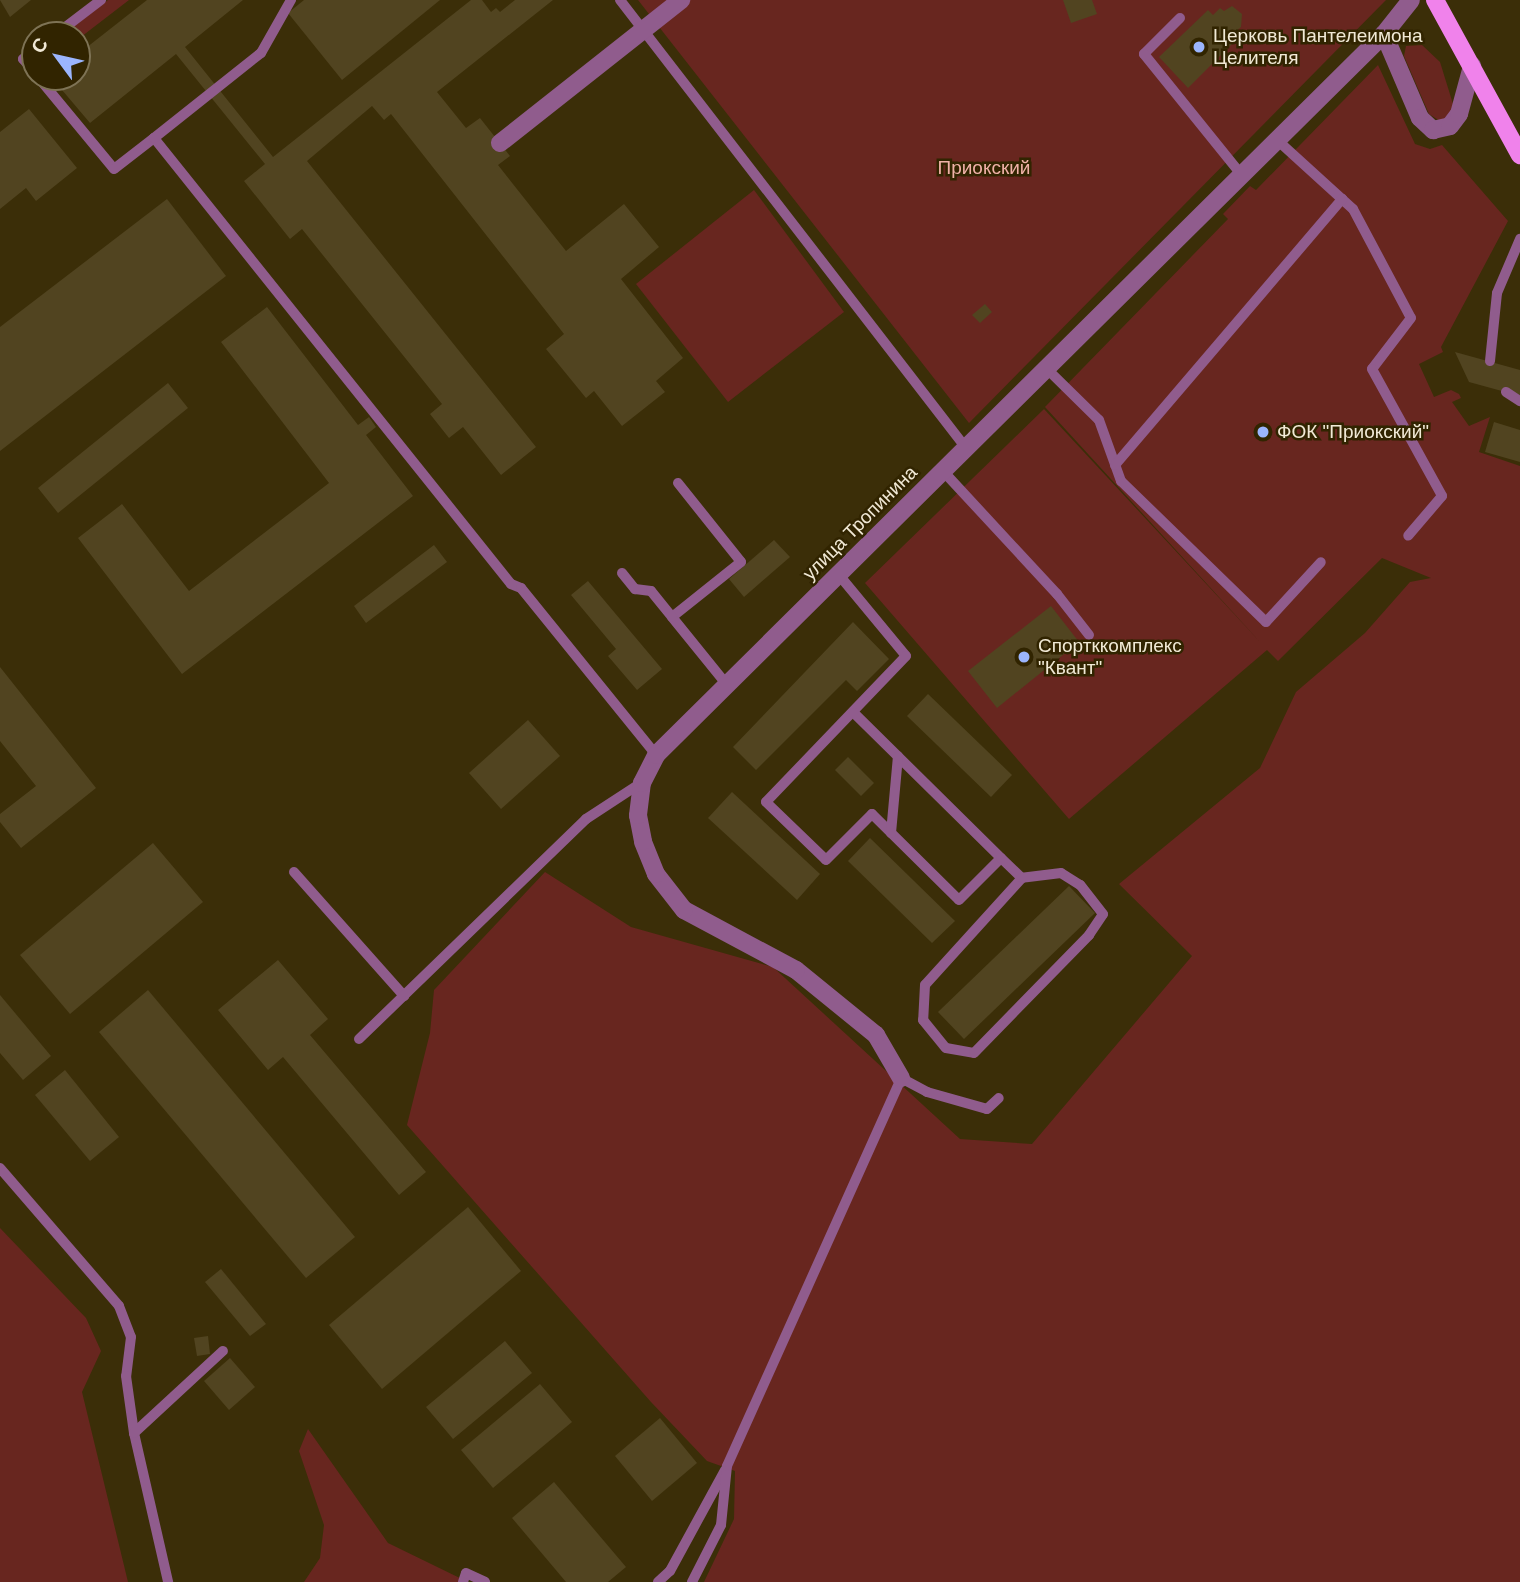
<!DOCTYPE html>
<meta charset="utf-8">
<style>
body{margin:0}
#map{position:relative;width:1520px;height:1582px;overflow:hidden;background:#3b2e08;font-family:Helvetica,sans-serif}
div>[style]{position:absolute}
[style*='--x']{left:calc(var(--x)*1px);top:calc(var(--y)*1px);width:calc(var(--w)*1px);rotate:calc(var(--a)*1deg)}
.green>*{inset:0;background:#68261f}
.building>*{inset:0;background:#514420}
.lane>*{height:10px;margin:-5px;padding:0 5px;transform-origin:5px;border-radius:5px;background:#905c8d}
.street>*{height:18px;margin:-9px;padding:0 9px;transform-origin:9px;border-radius:9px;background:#905c8d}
.primary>*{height:18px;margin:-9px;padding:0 9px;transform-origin:9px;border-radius:9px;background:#f082eb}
.dots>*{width:19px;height:19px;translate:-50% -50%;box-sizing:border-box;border:4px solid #312400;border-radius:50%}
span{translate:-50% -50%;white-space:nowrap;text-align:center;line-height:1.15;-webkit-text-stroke:5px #312400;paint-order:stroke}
.poi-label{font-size:19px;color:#f1e9d5}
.left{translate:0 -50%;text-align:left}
.park-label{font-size:19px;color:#f0b1a7}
.street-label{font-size:19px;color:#f1e9d5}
.north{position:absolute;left:21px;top:21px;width:70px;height:70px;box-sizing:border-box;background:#312400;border:2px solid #7e7355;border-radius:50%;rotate:303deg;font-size:19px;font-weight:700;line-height:28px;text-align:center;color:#f1e9d5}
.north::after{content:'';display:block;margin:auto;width:24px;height:32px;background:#9bb5fd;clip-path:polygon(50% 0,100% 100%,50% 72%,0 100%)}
</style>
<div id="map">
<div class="green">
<div style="clip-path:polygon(108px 0,129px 0,77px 40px,77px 35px,63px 35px)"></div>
<div style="clip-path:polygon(638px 0,1386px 0,969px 423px)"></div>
<div style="clip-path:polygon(1422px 45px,1440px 62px,1453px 104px,1449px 117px,1440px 121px,1429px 114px,1404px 56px,1406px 46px)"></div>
<div style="clip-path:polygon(1378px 65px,1415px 144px,1430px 149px,1442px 145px,1508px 221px,1441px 347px,1443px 352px,1419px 364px,1434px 397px,1451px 390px,1459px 394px,1461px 398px,1452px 402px,1469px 426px,1490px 417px,1479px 452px,1520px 466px,1520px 1582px,704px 1582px,734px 1519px,735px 1471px,707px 1461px,651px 1402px,407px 1125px,430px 1033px,434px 990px,545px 872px,631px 927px,773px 967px,960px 1139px,1032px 1144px,1192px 956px,1119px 884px,1260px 768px,1296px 692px,1365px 633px,1410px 582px,1431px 578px,1382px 558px,1278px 661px,1267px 650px,1069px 819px,865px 583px,1044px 409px,1261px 643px,1045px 407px,1228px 219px,1223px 214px,1250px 186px,1256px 190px)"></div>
<div style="clip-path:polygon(754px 190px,844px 312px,728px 402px,636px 284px)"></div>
<div style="clip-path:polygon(0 1228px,86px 1318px,101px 1351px,82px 1392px,128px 1582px,0 1582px)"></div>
<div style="clip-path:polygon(308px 1429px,388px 1543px,468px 1582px,304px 1582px,320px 1558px,324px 1525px,299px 1451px)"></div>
</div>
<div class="building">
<div style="clip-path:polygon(0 0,31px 0,10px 17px)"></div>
<div style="clip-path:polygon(147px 0,243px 0,185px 47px,273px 157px,471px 0,482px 0,491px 12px,496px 8px,500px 12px,515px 0,553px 0,437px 92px,466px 128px,480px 118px,510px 156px,498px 165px,566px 251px,624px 204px,659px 247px,621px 279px,683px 358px,656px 381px,665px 392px,622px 426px,594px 391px,586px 398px,546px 349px,564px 334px,391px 114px,384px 120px,372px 106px,307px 161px,536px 447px,501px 475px,463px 427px,449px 438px,430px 414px,442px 404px,302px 229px,290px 239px,244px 181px,265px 164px,176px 54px,90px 123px,51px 77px,77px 77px,77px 55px)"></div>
<div style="clip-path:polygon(304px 0,440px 0,342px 80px,288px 13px)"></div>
<div style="clip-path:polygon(1063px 0,1092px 0,1097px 14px,1071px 23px)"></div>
<div style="clip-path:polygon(1232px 6px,1242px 14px,1241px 27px,1234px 33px,1238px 38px,1188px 88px,1159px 57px,1208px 10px,1213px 15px,1220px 8px,1224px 11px)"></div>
<div style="clip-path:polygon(29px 109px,77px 168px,36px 201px,26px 188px,0 209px,0 132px)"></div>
<div style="clip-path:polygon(167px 199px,226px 276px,0 451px,0 327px)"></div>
<div style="clip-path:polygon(985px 304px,992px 312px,980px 323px,972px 315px)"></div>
<div style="clip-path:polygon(267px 307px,358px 425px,369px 417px,376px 427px,366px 435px,413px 496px,182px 674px,78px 538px,122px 504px,189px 591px,329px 483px,221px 342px)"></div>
<div style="clip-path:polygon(1455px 352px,1520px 370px,1520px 396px,1469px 382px)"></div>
<div style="clip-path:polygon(168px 383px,188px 408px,58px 513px,38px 488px)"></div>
<div style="clip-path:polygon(1494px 422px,1520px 430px,1520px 462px,1485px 452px)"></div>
<div style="clip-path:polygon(774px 540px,790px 557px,744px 597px,729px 579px)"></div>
<div style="clip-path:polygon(434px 545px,447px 562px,366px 623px,354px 606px)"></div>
<div style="clip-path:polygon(588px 581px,662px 669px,637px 690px,608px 656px,616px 649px,571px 595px)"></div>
<div style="clip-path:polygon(1051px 606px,1079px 642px,997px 708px,968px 671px)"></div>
<div style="clip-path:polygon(853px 622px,889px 659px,857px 691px,846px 680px,756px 770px,733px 747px)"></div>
<div style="clip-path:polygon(0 667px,96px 788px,21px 848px,0 822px,0 814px,36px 786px,0 741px)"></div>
<div style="clip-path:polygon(928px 694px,1012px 775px,991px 797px,907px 716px)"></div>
<div style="clip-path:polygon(528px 720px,560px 756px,501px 809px,469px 773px)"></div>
<div style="clip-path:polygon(848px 757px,874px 783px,861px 796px,835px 770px)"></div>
<div style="clip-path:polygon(732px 792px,820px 874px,797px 900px,708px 818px)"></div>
<div style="clip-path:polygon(870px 838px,955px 921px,932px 943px,848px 861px)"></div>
<div style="clip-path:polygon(153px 843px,203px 902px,70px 1014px,20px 955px)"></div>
<div style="clip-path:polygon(1069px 886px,1095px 913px,964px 1039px,938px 1012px)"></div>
<div style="clip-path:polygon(278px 960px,328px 1019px,310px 1035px,426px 1172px,399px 1195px,283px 1057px,268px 1070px,218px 1010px)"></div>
<div style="clip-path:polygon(148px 990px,355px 1237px,306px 1278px,99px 1032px)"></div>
<div style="clip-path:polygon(0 995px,51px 1056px,23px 1080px,0 1053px)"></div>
<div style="clip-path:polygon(65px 1070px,119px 1137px,90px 1161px,35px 1095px)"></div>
<div style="clip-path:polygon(468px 1207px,521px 1271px,382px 1389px,329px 1325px)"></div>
<div style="clip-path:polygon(221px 1269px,266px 1324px,250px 1336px,205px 1282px)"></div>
<div style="clip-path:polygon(208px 1336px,210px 1354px,197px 1356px,194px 1338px)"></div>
<div style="clip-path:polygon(505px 1341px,532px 1373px,453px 1439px,426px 1407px)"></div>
<div style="clip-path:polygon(230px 1358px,255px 1387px,229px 1410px,204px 1381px)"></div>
<div style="clip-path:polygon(540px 1384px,572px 1422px,493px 1488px,461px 1450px)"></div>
<div style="clip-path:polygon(660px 1418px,697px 1463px,652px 1501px,615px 1456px)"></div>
<div style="clip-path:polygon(554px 1482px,626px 1567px,608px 1582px,566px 1582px,512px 1518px)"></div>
</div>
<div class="lane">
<div style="--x:620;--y:0;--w:566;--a:52.32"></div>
<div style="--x:1180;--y:18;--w:51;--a:135"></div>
<div style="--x:1144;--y:54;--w:154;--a:51.1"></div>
<div style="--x:55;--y:35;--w:58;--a:-37.3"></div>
<div style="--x:35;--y:50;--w:15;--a:143"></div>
<div style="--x:23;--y:59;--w:18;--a:49"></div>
<div style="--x:38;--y:77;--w:119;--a:50.4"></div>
<div style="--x:114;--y:169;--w:51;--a:-37.8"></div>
<div style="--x:154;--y:138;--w:571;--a:51.32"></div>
<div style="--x:511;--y:584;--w:11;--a:22"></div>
<div style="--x:521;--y:588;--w:215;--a:51"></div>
<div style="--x:154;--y:138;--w:137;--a:-38.5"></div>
<div style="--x:261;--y:53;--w:61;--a:-60.5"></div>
<div style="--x:1276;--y:139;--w:104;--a:42.3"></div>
<div style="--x:1353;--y:209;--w:123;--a:62"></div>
<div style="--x:1411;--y:318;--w:64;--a:127.4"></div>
<div style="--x:1372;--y:369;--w:145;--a:61.1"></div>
<div style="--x:1442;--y:496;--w:52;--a:130.4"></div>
<div style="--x:1490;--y:361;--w:68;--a:-84.1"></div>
<div style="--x:1497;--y:293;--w:59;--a:-66.9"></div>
<div style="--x:1046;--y:368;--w:74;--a:44.5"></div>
<div style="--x:1099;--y:420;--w:65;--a:70.2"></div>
<div style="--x:1121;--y:481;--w:202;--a:44.2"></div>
<div style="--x:1266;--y:622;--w:81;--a:-47.5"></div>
<div style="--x:1506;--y:392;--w:17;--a:33"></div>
<div style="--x:1115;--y:465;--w:350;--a:-49.5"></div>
<div style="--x:943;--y:471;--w:168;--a:47.2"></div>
<div style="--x:1057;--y:594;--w:52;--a:52"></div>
<div style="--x:678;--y:483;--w:101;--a:51.4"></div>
<div style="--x:741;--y:562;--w:88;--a:141.4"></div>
<div style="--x:672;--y:617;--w:87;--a:51"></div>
<div style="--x:622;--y:573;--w:21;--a:51"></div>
<div style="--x:635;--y:589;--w:16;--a:7"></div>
<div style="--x:651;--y:591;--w:33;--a:51"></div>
<div style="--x:839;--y:575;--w:105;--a:50.4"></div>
<div style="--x:906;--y:656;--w:202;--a:133.8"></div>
<div style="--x:766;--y:802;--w:83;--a:44"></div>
<div style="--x:826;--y:860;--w:65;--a:-45"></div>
<div style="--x:872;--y:814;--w:122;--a:44.7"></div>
<div style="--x:959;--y:900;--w:59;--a:-45"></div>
<div style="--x:1001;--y:858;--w:206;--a:-135.4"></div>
<div style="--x:891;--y:833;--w:77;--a:-84.8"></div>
<div style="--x:1001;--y:858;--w:29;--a:44"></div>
<div style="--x:1022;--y:878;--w:144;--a:132.2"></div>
<div style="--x:925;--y:985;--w:35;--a:93"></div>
<div style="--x:923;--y:1020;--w:36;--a:51"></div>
<div style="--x:946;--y:1048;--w:28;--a:10"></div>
<div style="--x:974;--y:1053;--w:165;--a:-45.7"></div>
<div style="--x:1089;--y:935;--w:25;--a:-56"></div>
<div style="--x:1103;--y:914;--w:37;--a:-128"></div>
<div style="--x:1080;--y:885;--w:22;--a:-148"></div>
<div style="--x:1061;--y:873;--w:39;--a:173"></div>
<div style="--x:294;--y:872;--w:166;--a:48.4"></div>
<div style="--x:359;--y:1039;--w:316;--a:-44.1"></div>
<div style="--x:586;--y:819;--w:66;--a:-33.2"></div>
<div style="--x:0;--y:1168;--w:182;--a:49.2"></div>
<div style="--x:119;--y:1306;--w:33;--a:69"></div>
<div style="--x:131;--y:1337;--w:39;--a:97"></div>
<div style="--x:126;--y:1376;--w:58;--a:82"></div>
<div style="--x:134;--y:1433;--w:153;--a:77.1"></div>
<div style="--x:134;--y:1433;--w:121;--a:-42.7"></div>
<div style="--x:463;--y:1582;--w:9;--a:-72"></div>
<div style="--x:466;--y:1573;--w:21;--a:25"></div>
<div style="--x:658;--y:1582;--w:16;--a:-43"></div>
<div style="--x:670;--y:1571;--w:115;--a:-61.4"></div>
<div style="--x:692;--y:1582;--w:64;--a:-63"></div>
<div style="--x:721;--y:1525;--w:59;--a:-84.2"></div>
<div style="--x:727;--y:1466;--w:425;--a:-65.8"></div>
<div style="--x:901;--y:1078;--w:30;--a:28"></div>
<div style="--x:927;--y:1092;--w:62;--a:15.8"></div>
<div style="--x:987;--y:1109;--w:16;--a:-43"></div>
</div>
<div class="street">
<div style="--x:1384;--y:34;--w:91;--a:66.8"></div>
<div style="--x:1420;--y:118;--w:18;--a:43"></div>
<div style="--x:1433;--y:130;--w:17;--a:-13"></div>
<div style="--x:1450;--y:126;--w:15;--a:-53"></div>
<div style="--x:1459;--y:114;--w:50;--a:-74.8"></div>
<div style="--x:500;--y:143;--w:231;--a:-38.3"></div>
<div style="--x:901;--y:1078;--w:50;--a:-120.2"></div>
<div style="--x:876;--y:1035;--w:103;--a:-140.9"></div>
<div style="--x:796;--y:970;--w:127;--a:-151.8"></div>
<div style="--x:684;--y:910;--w:46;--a:-127.9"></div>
<div style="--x:656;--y:874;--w:35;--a:-112"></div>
<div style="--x:643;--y:841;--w:26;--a:-101"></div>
<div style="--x:638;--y:815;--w:32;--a:-83"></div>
<div style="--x:642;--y:783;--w:31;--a:-63"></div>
<div style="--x:656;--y:755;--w:1025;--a:-44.72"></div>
<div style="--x:1384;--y:34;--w:43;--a:-51.5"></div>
</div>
<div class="primary">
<div style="--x:1435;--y:0;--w:177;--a:61.3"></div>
</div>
<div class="dots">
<div style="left:1199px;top:47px;background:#9bb5fd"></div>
<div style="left:1263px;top:432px;background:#9bb5fd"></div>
<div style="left:1024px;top:657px;background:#9bb5fd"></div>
</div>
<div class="poi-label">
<span class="left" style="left:1213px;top:47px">Церковь Пантелеимона<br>Целителя</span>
<span class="left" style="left:1277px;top:432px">ФОК "Приокский"</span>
<span class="left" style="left:1038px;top:657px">Спортккомплекс<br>"Квант"</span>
</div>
<div class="park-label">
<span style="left:984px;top:168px">Приокский</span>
</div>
<div class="street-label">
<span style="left:860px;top:523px;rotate:-45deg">улица Тропинина</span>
</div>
<div class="north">С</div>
</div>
